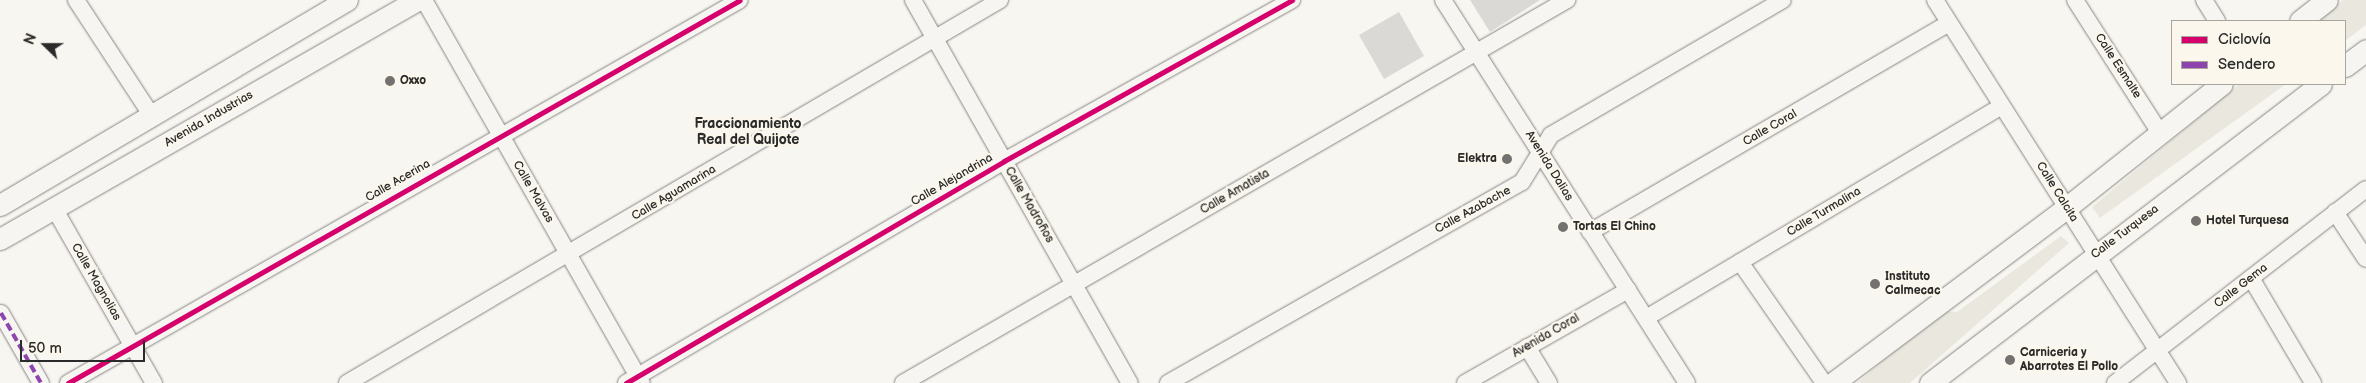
<!DOCTYPE html>
<meta charset="utf-8">
<style>
body{margin:0}
#map{position:relative;width:2366px;height:383px;overflow:hidden;background:#f8f6f0;font-family:"Balsamiq Sans",sans-serif}
div>[style]{position:absolute}
[style*='--x']{left:calc(var(--x)*1px);top:calc(var(--y)*1px);width:calc(var(--w)*1px);rotate:calc(var(--a)*1deg)}
.green>*{inset:0;background:#e9e7de}
.building>*{inset:0;background:#dbd9d6}
.roads{filter:drop-shadow(0 0 1px #878684) drop-shadow(0 0 1px #878684)}
.minor>*{height:16px;margin:-8px;padding:0 8px;transform-origin:8px;border-radius:8px;background:#f6f5f1}
.major>*{height:21px;margin:-10.5px;padding:0 10.5px;transform-origin:10.5px;border-radius:10.5px;background:#f6f5f1}
.quiet>*{height:4px;margin-top:-2px;transform-origin:0;background:repeating-linear-gradient(90deg,#8e44ad 0 8px,transparent 0 12px)}
.cycleway>*{height:5px;margin:-2.5px;padding:0 2.5px;transform-origin:2.5px;border-radius:2.5px;background:#d6006c}
.dots>*{width:14px;height:14px;translate:-50% -50%;box-sizing:border-box;border:2px solid #fbf7ec;border-radius:50%}
span{translate:-50% -50%;white-space:nowrap;text-align:center;line-height:1.15;-webkit-text-stroke:4.5px #fbf7ec;paint-order:stroke}
.street-label{font-size:12px;color:#2b2b2b}
.poi-label{font-size:12px;color:#2b2b2b;font-weight:700}
.left{translate:0 -50%;text-align:left}
.right{translate:-100% -50%;text-align:right}
.neighbourhood-label{font-size:14px;color:#2b2b2b;font-weight:700}
.legend{position:absolute;left:2171px;top:20px;width:175px;height:65px;box-sizing:border-box;background:#fbf7ec;border:1px solid #a8a59f;margin:0;padding:6px 9px;list-style:none;font-size:15px;color:#2b2b2b}
.legend li{display:flex;align-items:center;gap:10px;height:25px}
.legend b{width:25px;border:1px solid #a8a59f}
.north{position:absolute;left:20px;top:20px;width:50px;height:50px;-webkit-text-stroke:4px #fbf7ec;paint-order:stroke;rotate:292deg;font-size:14px;font-weight:700;line-height:20px;text-align:center;color:#2b2b2b}
.north::after{content:'';display:block;margin:auto;width:18px;height:22px;background:#2b2b2b;clip-path:polygon(50% 0,100% 100%,50% 72%,0 100%)}
.scale{position:absolute;left:20px;top:340px;width:125px;height:22px;box-sizing:border-box;border:2px solid #2b2b2b;border-top:0;padding-left:6px;font-size:15px;line-height:18px;white-space:nowrap;color:#2b2b2b;-webkit-text-stroke:4px #fbf7ec;paint-order:stroke}
</style>
<div id="map">
<div class="green">
<div style="clip-path:polygon(2343px 0,2366px 0,2366px 25px,2345px 41px,2345px 21px,2316px 21px)"></div>
<div style="clip-path:polygon(2239px 84px,2286px 84px,2100px 218px,2092px 207px)"></div>
<div style="clip-path:polygon(2061px 236px,2069px 243px,1910px 383px,1857px 383px,1941px 311px,1957px 312px)"></div>
</div>
<div class="building">
<div style="clip-path:polygon(1470px 0,1540px 0,1490px 32px)"></div>
<div style="clip-path:polygon(1399px 12px,1424px 56px,1384px 79px,1359px 35px)"></div>
</div>
<div class="roads">
<div class="minor">
<div style="--x:76;--y:0;--w:135;--a:56.8"></div>
<div style="--x:424;--y:0;--w:441;--a:60.4"></div>
<div style="--x:913;--y:0;--w:440;--a:60.5"></div>
<div style="--x:1443;--y:0;--w:454;--a:57.5"></div>
<div style="--x:1935;--y:0;--w:454;--a:57.6"></div>
<div style="--x:2075;--y:0;--w:158;--a:57.4"></div>
<div style="--x:2204;--y:0;--w:25;--a:58"></div>
<div style="--x:54;--y:208;--w:202;--a:60.3"></div>
<div style="--x:2335;--y:212;--w:56;--a:56.6"></div>
<div style="--x:1590;--y:232;--w:415;--a:-30.2"></div>
<div style="--x:1740;--y:262;--w:147;--a:55.2"></div>
<div style="--x:2251;--y:278;--w:122;--a:59.4"></div>
<div style="--x:1;--y:313;--w:81;--a:60.3"></div>
<div style="--x:1646;--y:318;--w:414;--a:-30.8"></div>
<div style="--x:1527;--y:347;--w:42;--a:58.6"></div>
<div style="--x:68;--y:383;--w:773;--a:-29.68"></div>
<div style="--x:347;--y:383;--w:757;--a:-30.39"></div>
<div style="--x:626;--y:383;--w:438;--a:-30.4"></div>
<div style="--x:1004;--y:161;--w:330;--a:-29.2"></div>
<div style="--x:903;--y:383;--w:767;--a:-29.98"></div>
<div style="--x:1168;--y:383;--w:407;--a:-29.6"></div>
<div style="--x:1522;--y:182;--w:55;--a:-58.3"></div>
<div style="--x:1551;--y:135;--w:268;--a:-30.2"></div>
<div style="--x:1465;--y:383;--w:188;--a:-29.7"></div>
<div style="--x:2115;--y:383;--w:317;--a:-37.7"></div>
</div>
<div class="major">
<div style="--x:2300;--y:21;--w:34;--a:-38"></div>
<div style="--x:2345;--y:66;--w:26;--a:-37"></div>
<div style="--x:0;--y:205;--w:403;--a:-30.6"></div>
<div style="--x:0;--y:239;--w:482;--a:-29.8"></div>
<div style="--x:1833;--y:383;--w:291;--a:-36.9"></div>
<div style="--x:2066;--y:208;--w:199;--a:-38.5"></div>
<div style="--x:1930;--y:383;--w:492;--a:-37.4"></div>
</div>
</div>
<div class="quiet">
<div style="--x:1;--y:313;--w:81;--a:60.3"></div>
</div>
<div class="cycleway">
<div style="--x:68;--y:383;--w:773;--a:-29.68"></div>
<div style="--x:626;--y:383;--w:438;--a:-30.4"></div>
<div style="--x:1004;--y:161;--w:330;--a:-29.2"></div>
</div>
<div class="dots">
<div style="left:390px;top:81px;background:#737270"></div>
<div style="left:1507px;top:159px;background:#737270"></div>
<div style="left:2196px;top:221px;background:#737270"></div>
<div style="left:1563px;top:227px;background:#737270"></div>
<div style="left:1875px;top:284px;background:#737270"></div>
<div style="left:2010px;top:360px;background:#737270"></div>
</div>
<div class="street-label">
<span style="left:2118px;top:66px;rotate:57deg">Calle Esmalte</span>
<span style="left:209px;top:119px;rotate:-30deg">Avenida Industrias</span>
<span style="left:1770px;top:128px;rotate:-30deg">Calle Coral</span>
<span style="left:1549px;top:166px;rotate:58deg">Avenida Dalias</span>
<span style="left:952px;top:180px;rotate:-30deg">Calle Alejandrina</span>
<span style="left:398px;top:181px;rotate:-30deg">Calle Acerina</span>
<span style="left:533px;top:192px;rotate:60deg">Calle Malvas</span>
<span style="left:1235px;top:192px;rotate:-30deg">Calle Amatista</span>
<span style="left:2057px;top:192px;rotate:58deg">Calle Calcita</span>
<span style="left:674px;top:193px;rotate:-31deg">Calle Aguamarina</span>
<span style="left:1029px;top:205px;rotate:60deg">Calle Madroños</span>
<span style="left:1473px;top:210px;rotate:-29deg">Calle Azabache</span>
<span style="left:1824px;top:212px;rotate:-31deg">Calle Turmalina</span>
<span style="left:2125px;top:232px;rotate:-37deg">Calle Turquesa</span>
<span style="left:96px;top:282px;rotate:60deg">Calle Magnolias</span>
<span style="left:2241px;top:286px;rotate:-38deg">Calle Gema</span>
<span style="left:1546px;top:336px;rotate:-30deg">Avenida Coral</span>
</div>
<div class="poi-label">
<span class="left" style="left:400px;top:81px">Oxxo</span>
<span class="right" style="left:1497px;top:159px">Elektra</span>
<span class="left" style="left:2206px;top:221px">Hotel Turquesa</span>
<span class="left" style="left:1573px;top:227px">Tortas El Chino</span>
<span class="left" style="left:1885px;top:284px">Instituto<br>Calmecac</span>
<span class="left" style="left:2020px;top:360px">Carniceria y<br>Abarrotes El Pollo</span>
</div>
<div class="neighbourhood-label">
<span style="left:748px;top:132px">Fraccionamiento<br>Real del Quijote</span>
</div>
<ul class="legend">
<li><b style="height:6px;background:#d6006c"></b>Ciclovía</li>
<li><b style="height:6px;background:#8e44ad"></b>Sendero</li>
</ul>
<div class="north">N</div>
<div class="scale">50 m</div>
</div>
